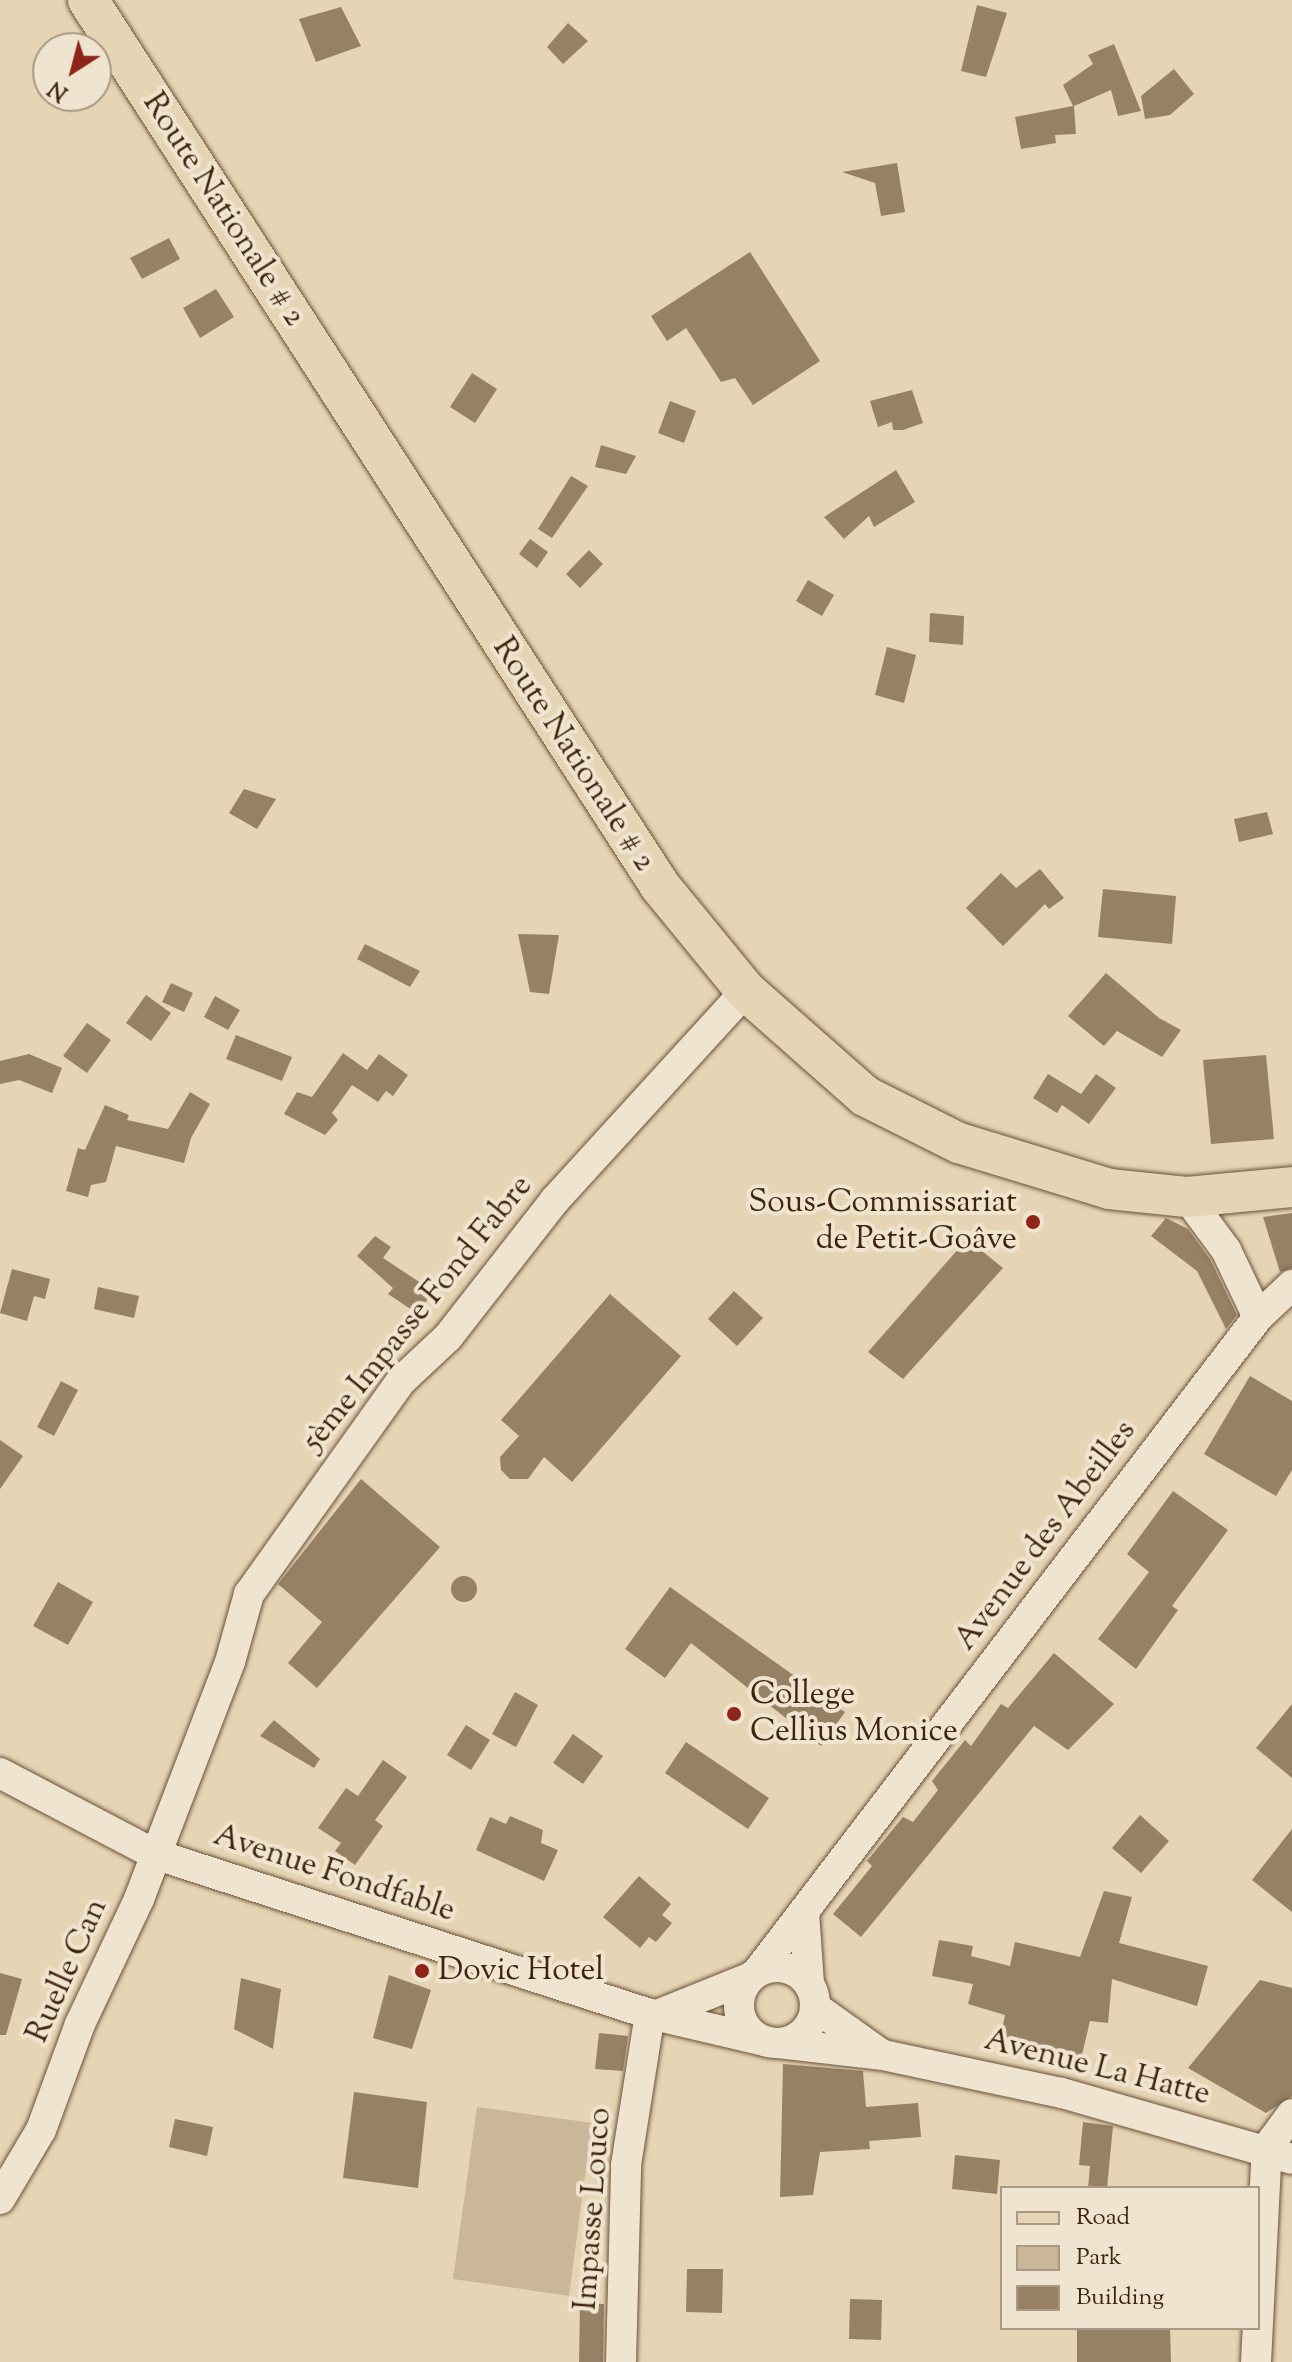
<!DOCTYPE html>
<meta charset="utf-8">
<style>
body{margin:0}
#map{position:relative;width:1292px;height:2362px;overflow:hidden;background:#e6d5b5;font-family:"Sorts Mill Goudy",serif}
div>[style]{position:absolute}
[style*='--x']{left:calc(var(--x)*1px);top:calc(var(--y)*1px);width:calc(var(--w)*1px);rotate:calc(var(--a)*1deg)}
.green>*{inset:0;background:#cab799}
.building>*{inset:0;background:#968165}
.round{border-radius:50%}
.roads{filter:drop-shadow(0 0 2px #6a5138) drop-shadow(0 0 2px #6a5138)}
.minor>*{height:30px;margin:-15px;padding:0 15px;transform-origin:15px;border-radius:15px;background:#efe4cf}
.minor>.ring{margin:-15px;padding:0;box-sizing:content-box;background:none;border:30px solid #efe4cf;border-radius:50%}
.major>*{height:40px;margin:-20px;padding:0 20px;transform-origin:20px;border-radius:20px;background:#e6d5b5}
.dots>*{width:22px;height:22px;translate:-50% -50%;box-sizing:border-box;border:4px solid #efe4cf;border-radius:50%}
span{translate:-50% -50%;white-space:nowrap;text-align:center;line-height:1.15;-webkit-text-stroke:8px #efe4cf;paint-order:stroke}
.street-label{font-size:32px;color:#40250e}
.poi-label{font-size:32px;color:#40250e}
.right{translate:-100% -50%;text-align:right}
.left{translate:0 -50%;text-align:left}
.legend{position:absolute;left:1000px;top:2186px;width:260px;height:144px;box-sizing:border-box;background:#efe4cf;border:2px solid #a99882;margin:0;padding:10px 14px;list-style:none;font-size:24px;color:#40250e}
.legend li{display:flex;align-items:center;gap:16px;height:40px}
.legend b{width:40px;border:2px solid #a99882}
.north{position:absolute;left:32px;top:32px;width:80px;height:80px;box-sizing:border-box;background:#efe4cf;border:2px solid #a99882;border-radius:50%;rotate:216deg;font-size:22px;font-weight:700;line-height:32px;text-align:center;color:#40250e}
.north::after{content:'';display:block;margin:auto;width:28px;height:36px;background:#8f2418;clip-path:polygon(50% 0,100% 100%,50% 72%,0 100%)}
</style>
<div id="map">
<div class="green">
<div style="clip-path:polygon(477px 2107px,592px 2123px,569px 2296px,453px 2279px)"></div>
</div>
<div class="building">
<div style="clip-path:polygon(977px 5px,1007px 13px,986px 77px,961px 71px)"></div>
<div style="clip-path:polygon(341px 7px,361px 46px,316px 62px,299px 19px)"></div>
<div style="clip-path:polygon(568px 23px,588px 41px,563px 64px,547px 47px)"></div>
<div style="clip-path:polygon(1114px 44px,1141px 111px,1118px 116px,1111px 90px,1074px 106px,1076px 134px,1055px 135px,1056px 143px,1021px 149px,1015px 117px,1073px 106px,1063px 85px,1093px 64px,1088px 55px)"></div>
<div style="clip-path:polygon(1174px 69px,1194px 94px,1170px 115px,1145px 119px,1141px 96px)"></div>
<div style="clip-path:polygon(897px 163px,905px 212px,881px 216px,875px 183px,842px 172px)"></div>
<div style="clip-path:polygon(169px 238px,180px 259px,142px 279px,130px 258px)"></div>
<div style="clip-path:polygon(750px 252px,820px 361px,753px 405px,735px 378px,721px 382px,686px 328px,667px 341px,651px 316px)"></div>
<div style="clip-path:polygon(216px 289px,234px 317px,200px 338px,183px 308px)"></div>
<div style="clip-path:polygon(472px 373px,497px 389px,475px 423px,450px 407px)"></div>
<div style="clip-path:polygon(912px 390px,923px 423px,903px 430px,893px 430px,892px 422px,878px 427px,870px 401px)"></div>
<div style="clip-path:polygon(670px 401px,696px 411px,684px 443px,658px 433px)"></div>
<div style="clip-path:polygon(601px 445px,636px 456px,626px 474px,595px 467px)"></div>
<div style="clip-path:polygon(896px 470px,915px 502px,874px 527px,869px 516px,844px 539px,824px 517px)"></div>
<div style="clip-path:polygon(571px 476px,588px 486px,552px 538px,538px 529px)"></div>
<div style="clip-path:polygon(530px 539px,548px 552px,537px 568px,519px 554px)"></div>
<div style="clip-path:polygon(589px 550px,603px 564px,580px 588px,566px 574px)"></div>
<div style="clip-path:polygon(808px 580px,834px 595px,822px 616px,796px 601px)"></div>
<div style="clip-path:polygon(930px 613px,964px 616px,963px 645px,929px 642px)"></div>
<div style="clip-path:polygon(887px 647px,916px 655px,904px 703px,875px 695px)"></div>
<div style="clip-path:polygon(244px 789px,276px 799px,257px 829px,229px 813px)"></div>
<div style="clip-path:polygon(1267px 812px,1273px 834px,1239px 842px,1234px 819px)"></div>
<div style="clip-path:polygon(1040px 869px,1064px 898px,1049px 909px,1045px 904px,1003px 946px,966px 908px,1001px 873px,1016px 888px)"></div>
<div style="clip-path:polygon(1103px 889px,1176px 896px,1172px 944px,1098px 937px)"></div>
<div style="clip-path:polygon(518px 934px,559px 935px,549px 994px,530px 992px)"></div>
<div style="clip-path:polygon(365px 944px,420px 971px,410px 987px,357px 959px)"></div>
<div style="clip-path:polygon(1106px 973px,1159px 1018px,1181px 1030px,1162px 1057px,1117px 1031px,1104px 1046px,1068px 1016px)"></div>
<div style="clip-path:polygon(171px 983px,193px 993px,184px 1012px,162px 1002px)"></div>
<div style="clip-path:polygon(146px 995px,171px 1013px,151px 1041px,126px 1023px)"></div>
<div style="clip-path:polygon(215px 996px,240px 1010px,228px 1030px,204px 1017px)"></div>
<div style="clip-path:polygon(87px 1023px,111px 1040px,87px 1073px,63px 1056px)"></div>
<div style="clip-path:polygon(236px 1035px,292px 1057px,282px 1081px,226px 1059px)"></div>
<div style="clip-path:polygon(343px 1053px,367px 1070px,379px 1054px,408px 1075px,393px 1096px,386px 1091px,378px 1102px,352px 1085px,332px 1113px,338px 1120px,325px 1135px,284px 1114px,297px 1092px,312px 1097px)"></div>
<div style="clip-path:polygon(29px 1054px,62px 1068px,52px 1093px,19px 1080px,0 1084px,0 1061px)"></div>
<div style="clip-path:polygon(1266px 1055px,1274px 1139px,1211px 1144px,1203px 1060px)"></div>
<div style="clip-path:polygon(1048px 1074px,1081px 1094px,1096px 1074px,1116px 1088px,1089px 1124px,1062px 1105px,1057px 1113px,1033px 1098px)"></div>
<div style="clip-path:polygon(190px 1092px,210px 1104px,191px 1138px,184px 1163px,116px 1146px,106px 1182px,91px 1185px,88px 1197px,66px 1191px,78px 1148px,85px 1150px,105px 1105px,129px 1115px,127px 1120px,168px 1129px)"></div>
<div style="clip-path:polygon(1292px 1213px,1292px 1268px,1280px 1272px,1263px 1217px)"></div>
<div style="clip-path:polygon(1166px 1218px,1188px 1229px,1210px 1259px,1237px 1315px,1226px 1329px,1197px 1271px,1151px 1236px)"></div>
<div style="clip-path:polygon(375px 1236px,391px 1247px,383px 1258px,433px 1291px,418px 1314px,388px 1294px,393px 1288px,357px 1256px)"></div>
<div style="clip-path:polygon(967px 1239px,1003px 1268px,903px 1379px,868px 1352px)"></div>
<div style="clip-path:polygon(12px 1269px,50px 1279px,45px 1299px,34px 1296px,27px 1321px,0 1313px)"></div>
<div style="clip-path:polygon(98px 1287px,139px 1296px,134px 1318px,94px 1309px)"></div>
<div style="clip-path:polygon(734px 1291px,763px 1318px,737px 1346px,708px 1319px)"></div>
<div style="clip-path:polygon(610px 1294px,681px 1356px,572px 1482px,544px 1457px,528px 1479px,510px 1479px,501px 1470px,500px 1457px,519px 1436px,501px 1420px)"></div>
<div style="clip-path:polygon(1250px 1376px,1292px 1401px,1292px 1470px,1276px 1496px,1204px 1454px)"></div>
<div style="clip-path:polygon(61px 1381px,78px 1390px,54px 1436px,37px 1427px)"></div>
<div style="clip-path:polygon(0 1440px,23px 1456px,0 1489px)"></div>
<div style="clip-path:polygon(361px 1479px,440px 1547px,317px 1688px,288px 1663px,322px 1622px,278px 1584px)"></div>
<div style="clip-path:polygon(1173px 1491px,1228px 1530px,1172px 1606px,1178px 1610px,1136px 1669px,1098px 1639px,1149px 1572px,1127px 1554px)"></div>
<div class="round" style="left:451px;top:1576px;width:26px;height:26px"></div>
<div style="clip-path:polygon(58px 1582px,93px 1602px,68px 1645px,33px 1626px)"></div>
<div style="clip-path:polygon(670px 1587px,845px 1712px,821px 1746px,691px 1643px,665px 1678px,625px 1649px)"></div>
<div style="clip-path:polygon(1054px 1653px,1114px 1704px,1068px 1750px,1034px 1726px,861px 1937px,833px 1914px,872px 1866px,867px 1861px,903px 1817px,913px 1822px,938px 1790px,932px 1781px,965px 1740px,971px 1746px,1001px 1704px,1008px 1708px)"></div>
<div style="clip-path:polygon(515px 1692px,538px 1705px,516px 1747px,492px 1734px)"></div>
<div style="clip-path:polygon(1292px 1704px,1292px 1778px,1256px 1748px)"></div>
<div style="clip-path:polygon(274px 1720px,320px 1759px,314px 1768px,260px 1736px)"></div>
<div style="clip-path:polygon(466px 1725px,490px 1740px,471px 1770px,447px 1755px)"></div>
<div style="clip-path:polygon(573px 1734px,603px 1756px,583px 1784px,553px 1763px)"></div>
<div style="clip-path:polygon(686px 1742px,769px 1798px,748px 1829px,665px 1773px)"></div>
<div style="clip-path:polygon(383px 1760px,407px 1777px,375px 1820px,383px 1826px,355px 1865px,335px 1851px,341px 1843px,318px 1828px,346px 1788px,358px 1796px)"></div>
<div style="clip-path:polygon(1140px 1815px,1169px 1841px,1141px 1873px,1112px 1848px)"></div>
<div style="clip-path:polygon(510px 1816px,543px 1830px,541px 1843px,558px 1850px,544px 1881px,476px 1850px,490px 1817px,506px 1824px)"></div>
<div style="clip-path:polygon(1292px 1829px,1292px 1912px,1252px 1880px)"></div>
<div style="clip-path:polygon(639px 1876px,671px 1904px,662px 1915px,672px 1923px,656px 1942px,649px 1937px,640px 1948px,603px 1917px)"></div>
<div style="clip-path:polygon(1104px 1891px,1132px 1897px,1119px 1943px,1208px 1966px,1197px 2006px,1112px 1979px,1108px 2023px,1090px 2021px,1081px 2059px,1000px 2039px,1005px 2015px,968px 2004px,973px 1984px,932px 1976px,939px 1940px,973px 1946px,971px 1956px,1010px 1966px,1015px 1942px,1080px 1957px)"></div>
<div style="clip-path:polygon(0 1973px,22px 1979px,6px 2035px,0 2035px)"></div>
<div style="clip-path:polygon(389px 1975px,431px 1990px,412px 2049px,373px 2038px)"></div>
<div style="clip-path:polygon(241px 1978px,281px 1989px,273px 2049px,234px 2029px)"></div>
<div style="clip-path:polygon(1260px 1980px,1292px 1988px,1292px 2096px,1266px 2113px,1188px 2068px)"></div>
<div style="clip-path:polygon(599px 2033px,628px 2036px,623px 2071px,595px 2069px)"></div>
<div style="clip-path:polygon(783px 2064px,863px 2071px,866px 2107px,918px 2103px,921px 2137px,869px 2141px,870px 2149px,820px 2152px,813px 2195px,780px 2197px)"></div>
<div style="clip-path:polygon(354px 2092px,427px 2102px,418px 2188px,343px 2178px)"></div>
<div style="clip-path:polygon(175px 2119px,213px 2127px,207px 2156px,169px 2147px)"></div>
<div style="clip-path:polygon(1083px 2122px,1113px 2126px,1107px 2188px,1088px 2188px,1090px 2166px,1079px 2165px)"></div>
<div style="clip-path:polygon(955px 2155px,1000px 2160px,997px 2194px,952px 2189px)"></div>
<div style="clip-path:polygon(687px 2269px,723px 2269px,722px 2313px,686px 2312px)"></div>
<div style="clip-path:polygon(850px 2299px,882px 2300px,881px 2340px,849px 2339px)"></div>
<div style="clip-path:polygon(580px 2303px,604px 2304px,603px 2362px,579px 2362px)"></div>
<div style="clip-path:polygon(1077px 2328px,1170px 2328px,1171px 2362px,1077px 2362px)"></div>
</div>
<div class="roads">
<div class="minor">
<div style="--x:1187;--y:1197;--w:66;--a:53.7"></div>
<div style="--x:1226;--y:1250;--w:74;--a:64.5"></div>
<div style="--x:0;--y:1773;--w:174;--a:27.7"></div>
<div style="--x:154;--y:1854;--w:521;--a:17.88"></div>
<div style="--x:650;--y:2014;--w:122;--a:13.2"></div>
<div style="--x:804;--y:1912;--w:72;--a:86"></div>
<div class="ring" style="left:739px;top:1967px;width:46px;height:46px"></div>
<div style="--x:759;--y:1970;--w:822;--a:-52.61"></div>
<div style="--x:1258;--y:1317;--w:47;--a:-43.3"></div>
<div style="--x:815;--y:2007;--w:81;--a:35.5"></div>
<div style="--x:657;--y:2015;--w:99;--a:-21.9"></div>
<div style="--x:778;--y:2043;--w:106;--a:6.5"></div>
<div style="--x:883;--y:2055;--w:183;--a:12"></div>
<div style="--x:1062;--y:2093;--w:239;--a:16"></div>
<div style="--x:0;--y:2199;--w:80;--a:-59.3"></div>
<div style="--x:41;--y:2130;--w:113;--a:-69.8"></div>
<div style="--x:80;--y:2024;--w:138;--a:-64.7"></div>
<div style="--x:139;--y:1899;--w:254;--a:-69"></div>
<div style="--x:230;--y:1662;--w:71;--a:-74.4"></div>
<div style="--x:249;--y:1594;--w:262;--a:-54.5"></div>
<div style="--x:401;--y:1381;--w:64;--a:-43.1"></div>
<div style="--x:448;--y:1337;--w:174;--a:-52"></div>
<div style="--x:555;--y:1200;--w:283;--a:-47.6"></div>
<div style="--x:621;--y:2362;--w:197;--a:-88.5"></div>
<div style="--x:626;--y:2165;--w:153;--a:-81"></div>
<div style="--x:1256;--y:2362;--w:214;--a:-87.1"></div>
<div style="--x:1267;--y:2148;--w:42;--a:-53.7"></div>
</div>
<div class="major">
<div style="--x:88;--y:0;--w:1055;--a:57.15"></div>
<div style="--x:660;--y:886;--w:136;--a:50.7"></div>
<div style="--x:746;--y:991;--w:159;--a:41.4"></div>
<div style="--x:865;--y:1096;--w:105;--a:26.6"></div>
<div style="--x:959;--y:1143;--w:157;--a:17"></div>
<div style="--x:1109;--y:1189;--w:78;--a:5.9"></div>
<div style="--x:1187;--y:1197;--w:105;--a:-5.4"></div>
</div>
</div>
<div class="dots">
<div style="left:1033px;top:1222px;background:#8f2418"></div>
<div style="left:734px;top:1714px;background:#8f2418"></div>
<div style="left:422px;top:1971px;background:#8f2418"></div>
</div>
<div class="street-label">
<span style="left:223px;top:210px;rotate:57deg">Route Nationale # 2</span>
<span style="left:573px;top:755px;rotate:57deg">Route Nationale # 2</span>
<span style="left:418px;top:1314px;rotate:-51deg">5ème Impasse Fond Fabre</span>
<span style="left:1046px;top:1536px;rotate:-53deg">Avenue des Abeilles</span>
<span style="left:334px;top:1874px;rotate:18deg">Avenue Fondfable</span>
<span style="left:68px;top:1971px;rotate:-66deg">Ruelle Can</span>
<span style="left:1097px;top:2068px;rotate:14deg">Avenue La Hatte</span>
<span style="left:594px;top:2209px;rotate:-86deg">Impasse Louco</span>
</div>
<div class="poi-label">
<span class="right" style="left:1017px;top:1222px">Sous-Commissariat<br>de Petit-Goâve</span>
<span class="left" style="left:750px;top:1714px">College<br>Cellius Monice</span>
<span class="left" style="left:438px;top:1971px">Dovic Hotel</span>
</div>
<ul class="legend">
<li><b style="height:10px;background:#e6d5b5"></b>Road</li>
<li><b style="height:22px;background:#cab799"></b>Park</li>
<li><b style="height:22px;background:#968165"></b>Building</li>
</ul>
<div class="north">N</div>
</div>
